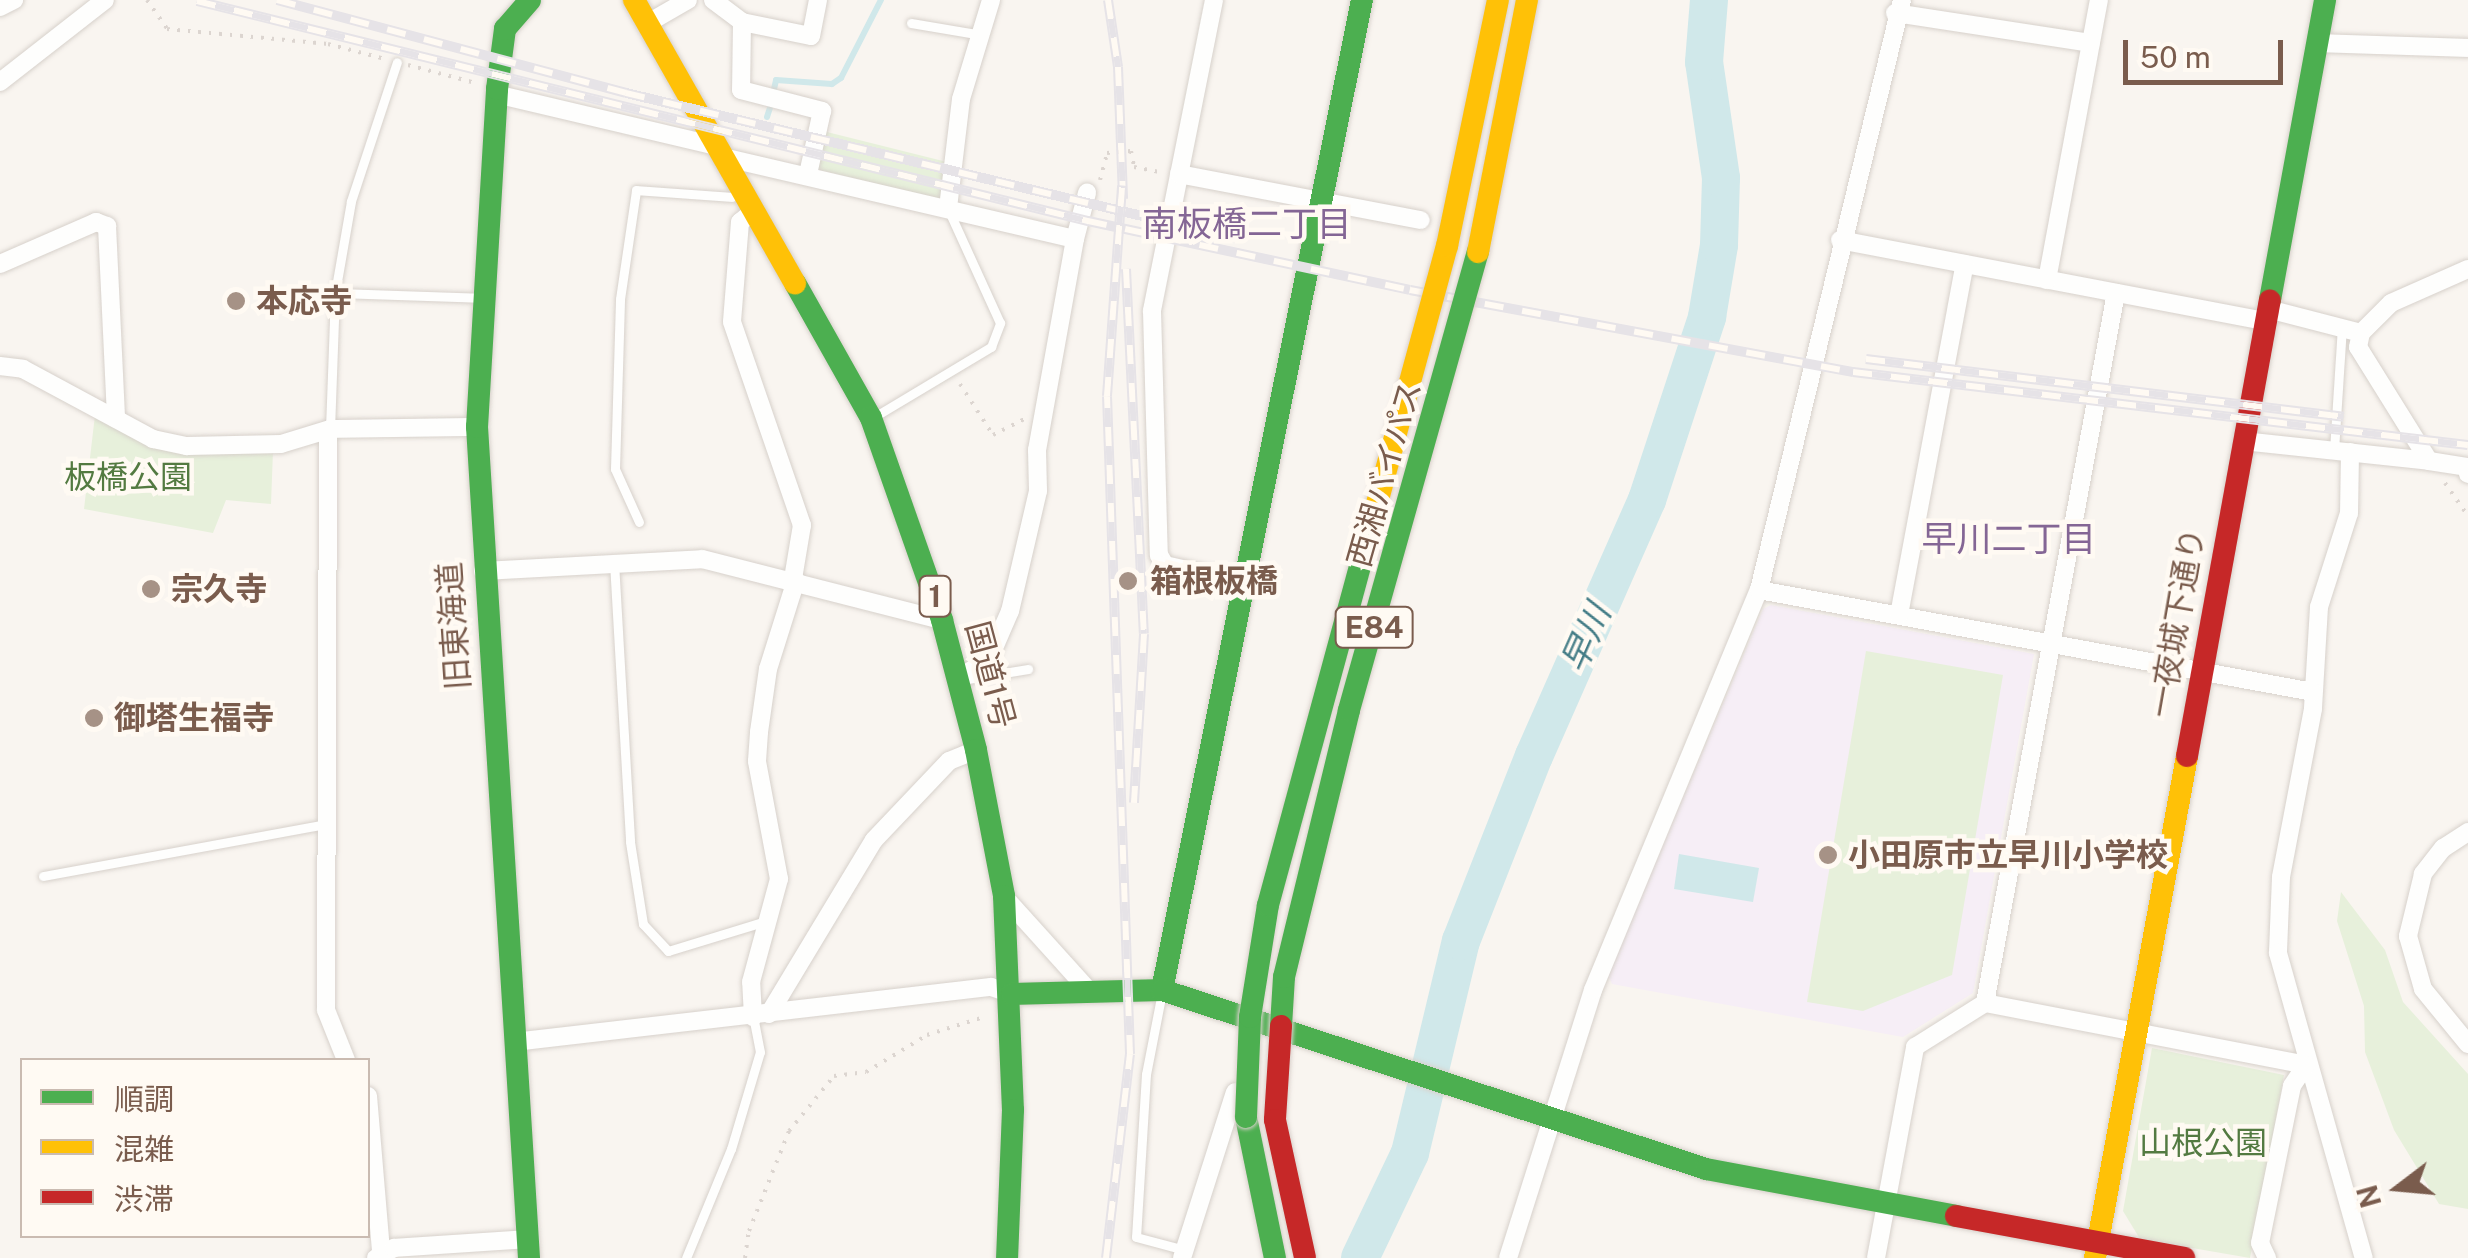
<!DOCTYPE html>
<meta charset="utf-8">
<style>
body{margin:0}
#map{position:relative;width:2468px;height:1258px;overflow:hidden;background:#f9f5f0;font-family:"Public Sans","Noto Sans JP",sans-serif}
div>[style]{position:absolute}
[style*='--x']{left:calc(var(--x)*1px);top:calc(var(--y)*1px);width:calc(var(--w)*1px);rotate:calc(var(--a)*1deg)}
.education>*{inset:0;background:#f6eef6}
.green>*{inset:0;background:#e7f0db}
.water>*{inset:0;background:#d0e8ea}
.stream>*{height:6px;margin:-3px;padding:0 3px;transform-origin:3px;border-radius:3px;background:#d0e8ea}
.river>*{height:38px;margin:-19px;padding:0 19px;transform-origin:19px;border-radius:19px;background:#d0e8ea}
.path>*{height:4px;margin-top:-2px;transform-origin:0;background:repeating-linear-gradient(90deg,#dcd5d0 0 2.5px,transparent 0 10.5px)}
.roads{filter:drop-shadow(0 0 2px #d7d1cb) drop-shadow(0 0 2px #d7d1cb)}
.lane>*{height:9px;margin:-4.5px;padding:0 4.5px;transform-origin:4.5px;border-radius:4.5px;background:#fefefd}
.street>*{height:18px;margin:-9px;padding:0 9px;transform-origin:9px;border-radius:9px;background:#fefefd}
.fast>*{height:22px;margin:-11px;padding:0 11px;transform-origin:11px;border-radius:11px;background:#4caf50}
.slow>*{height:22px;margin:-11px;padding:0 11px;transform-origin:11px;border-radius:11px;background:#ffc107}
.jam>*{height:22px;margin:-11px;padding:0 11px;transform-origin:11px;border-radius:11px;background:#c62828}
.rail>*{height:10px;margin-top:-5px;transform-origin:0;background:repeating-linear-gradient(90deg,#fffaf3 0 19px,#e6e3e7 0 38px);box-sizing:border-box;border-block:2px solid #e6e3e7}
.bridges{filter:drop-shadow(0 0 2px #dad1cc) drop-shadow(0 0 2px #dad1cc)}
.fast-bridge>*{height:22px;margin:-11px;padding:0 11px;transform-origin:11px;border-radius:11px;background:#4caf50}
.slow-bridge>*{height:22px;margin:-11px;padding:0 11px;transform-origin:11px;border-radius:11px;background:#ffc107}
.jam-bridge>*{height:22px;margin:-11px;padding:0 11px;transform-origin:11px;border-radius:11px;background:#c62828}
.dots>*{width:28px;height:28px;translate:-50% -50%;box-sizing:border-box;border:5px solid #fffaf3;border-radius:50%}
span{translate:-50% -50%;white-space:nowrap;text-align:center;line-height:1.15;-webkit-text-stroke:9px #fffaf3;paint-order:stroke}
.shield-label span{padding:2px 8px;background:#fffaf3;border:2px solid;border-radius:8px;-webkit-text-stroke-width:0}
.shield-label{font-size:30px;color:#7a5c4d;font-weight:700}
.poi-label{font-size:32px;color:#7a5c4d;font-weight:700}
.left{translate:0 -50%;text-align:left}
.street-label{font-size:32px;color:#7a5c4d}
.park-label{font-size:32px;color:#537a41}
.neighbourhood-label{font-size:35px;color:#846695}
.water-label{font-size:35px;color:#437c86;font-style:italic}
.legend{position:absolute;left:20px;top:1058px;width:350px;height:180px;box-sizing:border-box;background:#fffaf3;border:2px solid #cabbb1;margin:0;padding:12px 18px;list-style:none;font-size:30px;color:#7a5c4d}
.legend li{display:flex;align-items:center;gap:20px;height:50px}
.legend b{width:50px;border:2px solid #cabbb1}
.north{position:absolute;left:2348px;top:1138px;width:100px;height:100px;-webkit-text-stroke:8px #fffaf3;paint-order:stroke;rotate:254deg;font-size:28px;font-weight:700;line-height:40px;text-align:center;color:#7a5c4d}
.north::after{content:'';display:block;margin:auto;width:35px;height:45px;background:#7a5c4d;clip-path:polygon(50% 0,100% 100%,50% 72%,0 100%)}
.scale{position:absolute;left:2123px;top:40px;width:160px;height:45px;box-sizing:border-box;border:5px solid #7a5c4d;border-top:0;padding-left:12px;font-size:30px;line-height:35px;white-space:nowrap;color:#7a5c4d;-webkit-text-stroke:8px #fffaf3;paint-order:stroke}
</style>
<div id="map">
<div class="education">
<div style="clip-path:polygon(1771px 605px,2034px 654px,1973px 993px,1903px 1037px,1612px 984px,1608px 975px,1763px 609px)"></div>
</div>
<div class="green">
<div style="clip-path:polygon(823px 131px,947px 162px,943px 200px,816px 169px)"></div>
<div style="clip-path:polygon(95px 415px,152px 444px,273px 451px,271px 504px,226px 500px,213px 533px,84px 509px)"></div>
<div style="clip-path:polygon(1866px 651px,2003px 675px,1952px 975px,1863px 1011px,1807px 1002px)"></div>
<div style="clip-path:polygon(2341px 892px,2385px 950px,2403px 1002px,2468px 1074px,2468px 1209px,2439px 1204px,2394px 1130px,2365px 1052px,2364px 1006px,2337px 921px)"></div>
<div style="clip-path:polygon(2152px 1048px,2284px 1075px,2250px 1258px,2140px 1239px,2123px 1211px)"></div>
</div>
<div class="water">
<div style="clip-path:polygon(1679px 854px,1759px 868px,1753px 902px,1674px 889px)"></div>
</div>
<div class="stream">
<div style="--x:774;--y:89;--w:9;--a:-77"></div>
<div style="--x:776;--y:80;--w:56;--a:4.1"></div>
<div style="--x:832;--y:84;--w:11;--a:-34"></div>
<div style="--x:841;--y:78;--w:88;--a:-62.9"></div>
<div style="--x:767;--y:117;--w:9;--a:-72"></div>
</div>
<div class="river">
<div style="--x:1360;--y:1258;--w:116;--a:-64.5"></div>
<div style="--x:1410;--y:1153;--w:218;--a:-76.5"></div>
<div style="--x:1461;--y:941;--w:199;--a:-68.5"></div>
<div style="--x:1534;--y:756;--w:280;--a:-66.2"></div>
<div style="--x:1647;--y:500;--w:193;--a:-71.8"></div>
<div style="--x:1707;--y:317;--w:73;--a:-80.5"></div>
<div style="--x:1719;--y:245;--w:67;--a:-88.3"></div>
<div style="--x:1721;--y:178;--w:117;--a:-98.3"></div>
<div style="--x:1704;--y:62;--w:62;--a:-85.4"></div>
</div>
<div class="path">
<div style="--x:147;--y:0;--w:35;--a:55"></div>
<div style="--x:167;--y:29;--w:162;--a:5.3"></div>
<div style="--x:328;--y:44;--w:59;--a:14.7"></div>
<div style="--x:408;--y:65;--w:66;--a:14.9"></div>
<div style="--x:1100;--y:180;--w:28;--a:-75"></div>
<div style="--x:1107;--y:153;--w:24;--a:-5"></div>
<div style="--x:1131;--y:151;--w:16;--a:79"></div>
<div style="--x:1134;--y:167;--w:26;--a:11"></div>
<div style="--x:960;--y:384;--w:61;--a:57.1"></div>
<div style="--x:993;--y:435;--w:35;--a:-27"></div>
<div style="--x:2445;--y:483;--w:40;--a:55.1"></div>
<div style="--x:745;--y:1258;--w:27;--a:-82"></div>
<div style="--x:749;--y:1231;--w:108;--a:-68.2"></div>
<div style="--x:789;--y:1131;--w:71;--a:-50.7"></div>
<div style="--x:834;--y:1076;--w:32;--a:-7"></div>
<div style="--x:866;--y:1072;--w:71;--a:-31.2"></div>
<div style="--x:927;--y:1035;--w:57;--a:-17.5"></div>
</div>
<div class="roads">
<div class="lane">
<div style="--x:911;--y:23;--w:66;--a:9.6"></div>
<div style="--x:335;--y:293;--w:147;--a:1.9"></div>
<div style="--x:879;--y:414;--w:131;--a:-30.9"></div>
<div style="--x:991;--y:347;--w:26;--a:-69"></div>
<div style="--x:1000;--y:323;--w:123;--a:-114.5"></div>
<div style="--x:330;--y:429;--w:136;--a:-87.9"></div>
<div style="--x:335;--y:293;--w:93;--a:-80.1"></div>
<div style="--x:351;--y:201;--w:146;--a:-71.7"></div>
<div style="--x:2334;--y:450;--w:123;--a:-86.3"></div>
<div style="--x:639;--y:522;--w:58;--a:-114.4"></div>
<div style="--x:615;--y:469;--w:170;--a:-88.3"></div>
<div style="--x:620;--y:299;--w:110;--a:-81.6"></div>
<div style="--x:636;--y:190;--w:96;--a:4.2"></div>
<div style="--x:614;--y:562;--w:280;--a:86.7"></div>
<div style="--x:630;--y:842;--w:83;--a:81"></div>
<div style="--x:643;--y:924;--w:37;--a:47"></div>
<div style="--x:668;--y:951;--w:102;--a:-17"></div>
<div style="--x:967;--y:679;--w:62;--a:-9.3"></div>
<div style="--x:43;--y:876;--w:288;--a:-10.4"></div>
<div style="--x:1162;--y:992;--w:84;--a:101"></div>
<div style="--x:1146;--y:1074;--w:163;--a:93.5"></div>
<div style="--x:1136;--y:1237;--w:51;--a:14.9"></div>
<div style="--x:686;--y:1258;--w:118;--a:-67.6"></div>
<div style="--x:731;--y:1149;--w:101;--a:-73.4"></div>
<div style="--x:760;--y:1052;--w:36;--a:-101"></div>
</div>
<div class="street">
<div style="--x:713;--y:0;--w:36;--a:37"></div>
<div style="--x:742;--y:22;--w:70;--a:11.5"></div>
<div style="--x:811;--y:36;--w:37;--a:-79"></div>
<div style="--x:1214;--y:0;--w:317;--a:101.3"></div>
<div style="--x:1152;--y:311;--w:244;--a:88.4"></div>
<div style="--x:1159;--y:555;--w:12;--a:59"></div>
<div style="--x:1165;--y:565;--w:81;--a:12.8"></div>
<div style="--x:0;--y:7;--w:16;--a:-27"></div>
<div style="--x:1895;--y:13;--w:198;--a:8.7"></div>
<div style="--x:742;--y:22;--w:68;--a:90.8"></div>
<div style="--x:741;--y:90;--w:84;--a:14.5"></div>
<div style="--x:822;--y:111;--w:65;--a:102.5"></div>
<div style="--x:648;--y:23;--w:46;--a:-29.9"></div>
<div style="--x:2317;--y:43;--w:151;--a:1.9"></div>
<div style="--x:0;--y:82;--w:133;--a:-38"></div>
<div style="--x:496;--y:94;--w:226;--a:13.3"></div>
<div style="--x:727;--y:158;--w:357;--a:13.1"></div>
<div style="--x:1075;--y:239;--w:214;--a:100.2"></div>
<div style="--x:1037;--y:450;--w:41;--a:88.6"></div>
<div style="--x:1038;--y:491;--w:123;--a:103.1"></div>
<div style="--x:1010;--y:611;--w:50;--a:113.5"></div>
<div style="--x:990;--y:657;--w:38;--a:145"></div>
<div style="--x:1179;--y:174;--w:246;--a:10.8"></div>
<div style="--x:948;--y:208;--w:110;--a:-83.2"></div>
<div style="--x:961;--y:99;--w:103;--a:-73.1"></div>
<div style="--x:755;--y:210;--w:19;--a:141"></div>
<div style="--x:740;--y:222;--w:100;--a:94.6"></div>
<div style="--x:732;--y:322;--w:215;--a:71"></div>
<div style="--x:802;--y:525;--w:55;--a:99.5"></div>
<div style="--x:1075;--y:239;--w:48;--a:-75.4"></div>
<div style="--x:1840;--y:240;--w:433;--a:10.8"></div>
<div style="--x:0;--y:264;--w:105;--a:-23.6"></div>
<div style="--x:96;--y:222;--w:12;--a:20"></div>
<div style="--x:107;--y:226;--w:193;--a:87.3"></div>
<div style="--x:2047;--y:280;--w:285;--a:-79.5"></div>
<div style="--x:2268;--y:309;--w:96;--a:14.5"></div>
<div style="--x:0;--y:366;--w:23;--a:7"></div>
<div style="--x:23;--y:369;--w:148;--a:28.3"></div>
<div style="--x:153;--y:439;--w:35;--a:12"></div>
<div style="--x:187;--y:446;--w:94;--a:-1.2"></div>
<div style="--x:281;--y:444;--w:51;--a:-17"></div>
<div style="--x:330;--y:429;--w:147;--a:-0.8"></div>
<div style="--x:328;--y:432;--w:578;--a:90.2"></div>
<div style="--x:326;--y:1010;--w:54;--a:68.2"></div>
<div style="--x:2243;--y:441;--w:187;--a:6.1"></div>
<div style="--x:2429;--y:461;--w:38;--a:9"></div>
<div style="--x:2467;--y:467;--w:7;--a:82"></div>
<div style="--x:2350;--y:452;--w:61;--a:90.9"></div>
<div style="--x:2349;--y:513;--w:99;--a:107.7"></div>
<div style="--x:2319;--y:607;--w:102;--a:93.4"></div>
<div style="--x:2313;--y:709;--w:171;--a:100.8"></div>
<div style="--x:2281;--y:877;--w:76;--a:92.3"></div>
<div style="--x:2278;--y:953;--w:317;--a:74.3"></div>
<div style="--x:2429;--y:461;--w:134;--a:-121.9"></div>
<div style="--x:2358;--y:347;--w:14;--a:-78"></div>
<div style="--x:2361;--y:333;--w:42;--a:-45"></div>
<div style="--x:2391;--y:303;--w:84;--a:-23.8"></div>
<div style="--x:483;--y:571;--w:219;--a:-3.1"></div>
<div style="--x:702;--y:559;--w:248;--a:14.3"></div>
<div style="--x:1759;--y:590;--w:563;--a:10.43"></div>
<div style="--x:1899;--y:615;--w:357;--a:-79.4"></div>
<div style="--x:2468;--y:832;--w:30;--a:147"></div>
<div style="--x:2443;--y:848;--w:33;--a:128"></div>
<div style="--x:2423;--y:874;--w:64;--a:103.6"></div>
<div style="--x:2408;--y:936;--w:55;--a:74.2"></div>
<div style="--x:2423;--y:989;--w:71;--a:50.7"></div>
<div style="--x:1007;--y:900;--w:125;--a:47.9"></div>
<div style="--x:1985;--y:1003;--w:722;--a:-79.55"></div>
<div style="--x:769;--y:1014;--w:203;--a:-58.9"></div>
<div style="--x:874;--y:840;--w:109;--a:-46.5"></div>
<div style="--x:949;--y:761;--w:29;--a:-22"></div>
<div style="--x:753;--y:1017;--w:35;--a:-93"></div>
<div style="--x:751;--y:982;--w:107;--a:-74.8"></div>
<div style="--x:779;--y:879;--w:120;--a:-100.6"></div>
<div style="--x:757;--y:761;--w:29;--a:-86"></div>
<div style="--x:759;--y:732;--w:64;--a:-81.9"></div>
<div style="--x:768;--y:669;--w:93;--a:-72.5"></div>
<div style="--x:514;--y:1042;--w:480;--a:-6.6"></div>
<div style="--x:991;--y:987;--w:19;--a:18"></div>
<div style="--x:368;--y:1096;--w:155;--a:85.2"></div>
<div style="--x:376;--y:1258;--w:21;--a:-29"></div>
<div style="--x:394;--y:1248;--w:134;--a:-3.8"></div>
<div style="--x:1182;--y:1258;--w:174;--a:-72.3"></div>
<div style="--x:1508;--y:1258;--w:281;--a:-72.4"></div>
<div style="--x:1593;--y:990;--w:433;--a:-67.5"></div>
<div style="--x:1759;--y:590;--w:607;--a:-76.38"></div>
<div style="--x:1876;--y:1258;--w:215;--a:-79.5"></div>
<div style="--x:1915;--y:1047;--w:83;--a:-32.2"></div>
<div style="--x:1985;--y:1003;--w:327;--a:10.9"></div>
<div style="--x:2306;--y:1065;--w:25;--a:124"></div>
<div style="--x:2292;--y:1086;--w:160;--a:101.5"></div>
<div style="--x:2260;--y:1243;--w:17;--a:65"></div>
</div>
<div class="fast">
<div style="--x:795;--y:283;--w:155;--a:60.6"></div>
<div style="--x:871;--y:418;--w:214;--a:70.6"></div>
<div style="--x:942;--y:620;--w:134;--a:75.3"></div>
<div style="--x:976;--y:750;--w:149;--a:79.1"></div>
<div style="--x:1004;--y:896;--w:214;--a:87.6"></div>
<div style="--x:1013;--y:1110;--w:148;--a:92.3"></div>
<div style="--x:2270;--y:300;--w:305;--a:-79.6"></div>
<div style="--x:1162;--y:990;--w:1010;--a:-78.58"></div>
<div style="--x:1012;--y:994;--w:150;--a:-1.5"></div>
<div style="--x:1162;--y:990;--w:573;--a:18.21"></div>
<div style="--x:1706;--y:1169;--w:254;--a:10.6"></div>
<div style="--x:1246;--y:1117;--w:144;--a:78.4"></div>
<div style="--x:529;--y:1258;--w:833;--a:-93.58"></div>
<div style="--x:477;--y:427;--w:339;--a:-86.6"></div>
<div style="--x:497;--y:89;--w:61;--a:-82.4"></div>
<div style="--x:505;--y:29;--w:38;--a:-49"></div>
</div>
<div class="slow">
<div style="--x:634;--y:0;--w:326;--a:60.4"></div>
<div style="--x:2095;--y:1258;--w:510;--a:-79.61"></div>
</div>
<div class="jam">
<div style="--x:2187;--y:756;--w:463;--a:-79.7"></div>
<div style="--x:1956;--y:1216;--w:232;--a:10.4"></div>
</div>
</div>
<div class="rail">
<div style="--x:277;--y:0;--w:361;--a:14.9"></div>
<div style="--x:626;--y:93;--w:609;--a:13.4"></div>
<div style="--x:1108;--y:0;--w:68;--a:81.5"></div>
<div style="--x:1118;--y:67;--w:132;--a:87.8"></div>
<div style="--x:197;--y:1;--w:918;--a:13.87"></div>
<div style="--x:1088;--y:221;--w:329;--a:12.1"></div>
<div style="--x:1410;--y:290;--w:451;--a:10.5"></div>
<div style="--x:1853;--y:372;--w:619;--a:6.77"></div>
<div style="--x:1126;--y:269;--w:365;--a:87.2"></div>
<div style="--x:1144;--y:634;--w:169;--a:93.4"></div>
<div style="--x:1866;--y:359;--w:481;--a:6.9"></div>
<div style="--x:1106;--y:1258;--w:205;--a:-83.3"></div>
<div style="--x:1130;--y:1054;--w:658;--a:-92"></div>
<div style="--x:1107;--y:396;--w:211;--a:-85.9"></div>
</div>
<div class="bridges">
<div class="fast-bridge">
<div style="--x:1281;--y:1026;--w:49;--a:-86.5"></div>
<div style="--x:1284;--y:977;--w:275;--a:-76.3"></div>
<div style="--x:1349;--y:710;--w:476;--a:-74.3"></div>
<div style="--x:1246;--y:1117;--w:100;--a:-87.7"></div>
<div style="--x:1250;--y:1017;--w:113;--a:-80.9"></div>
<div style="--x:1268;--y:905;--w:401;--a:-74.8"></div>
</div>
<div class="slow-bridge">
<div style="--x:1478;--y:252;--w:257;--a:-79"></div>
<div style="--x:1373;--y:518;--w:282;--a:-74.8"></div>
<div style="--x:1447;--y:246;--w:251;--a:-78.3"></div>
</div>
<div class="jam-bridge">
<div style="--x:1281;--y:1026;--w:94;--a:93.7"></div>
<div style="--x:1275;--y:1120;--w:141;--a:77.7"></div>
</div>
</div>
<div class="dots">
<div style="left:236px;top:301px;background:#a69286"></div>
<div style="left:1128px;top:581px;background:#a69286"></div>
<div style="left:151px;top:589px;background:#a69286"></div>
<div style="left:94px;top:718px;background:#a69286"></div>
<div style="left:1828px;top:855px;background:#a69286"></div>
</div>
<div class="shield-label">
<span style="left:935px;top:596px">1</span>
<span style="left:1374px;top:627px">E84</span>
</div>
<div class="poi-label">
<span class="left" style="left:256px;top:301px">本応寺</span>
<span class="left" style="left:1150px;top:581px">箱根板橋</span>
<span class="left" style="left:171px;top:589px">宗久寺</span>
<span class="left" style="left:114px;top:718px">御塔生福寺</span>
<span class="left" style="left:1848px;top:855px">小田原市立早川小学校</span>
</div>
<div class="street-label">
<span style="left:1385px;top:474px;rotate:-74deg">西湘バイパス</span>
<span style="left:2177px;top:623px;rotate:-80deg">一夜城下通り</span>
<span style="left:454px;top:626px;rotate:-94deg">旧東海道</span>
<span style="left:990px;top:675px;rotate:75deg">国道1号</span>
</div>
<div class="park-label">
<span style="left:128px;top:477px">板橋公園</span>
<span style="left:2203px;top:1143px">山根公園</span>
</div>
<div class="neighbourhood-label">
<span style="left:1247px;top:224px">南板橋二丁目</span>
<span style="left:2009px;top:539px">早川二丁目</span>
</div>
<div class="water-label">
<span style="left:1586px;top:638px;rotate:-66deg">早川</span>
</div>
<ul class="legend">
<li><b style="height:12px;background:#4caf50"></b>順調</li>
<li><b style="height:12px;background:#ffc107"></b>混雑</li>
<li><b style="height:12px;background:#c62828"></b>渋滞</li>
</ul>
<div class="north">N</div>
<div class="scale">50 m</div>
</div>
